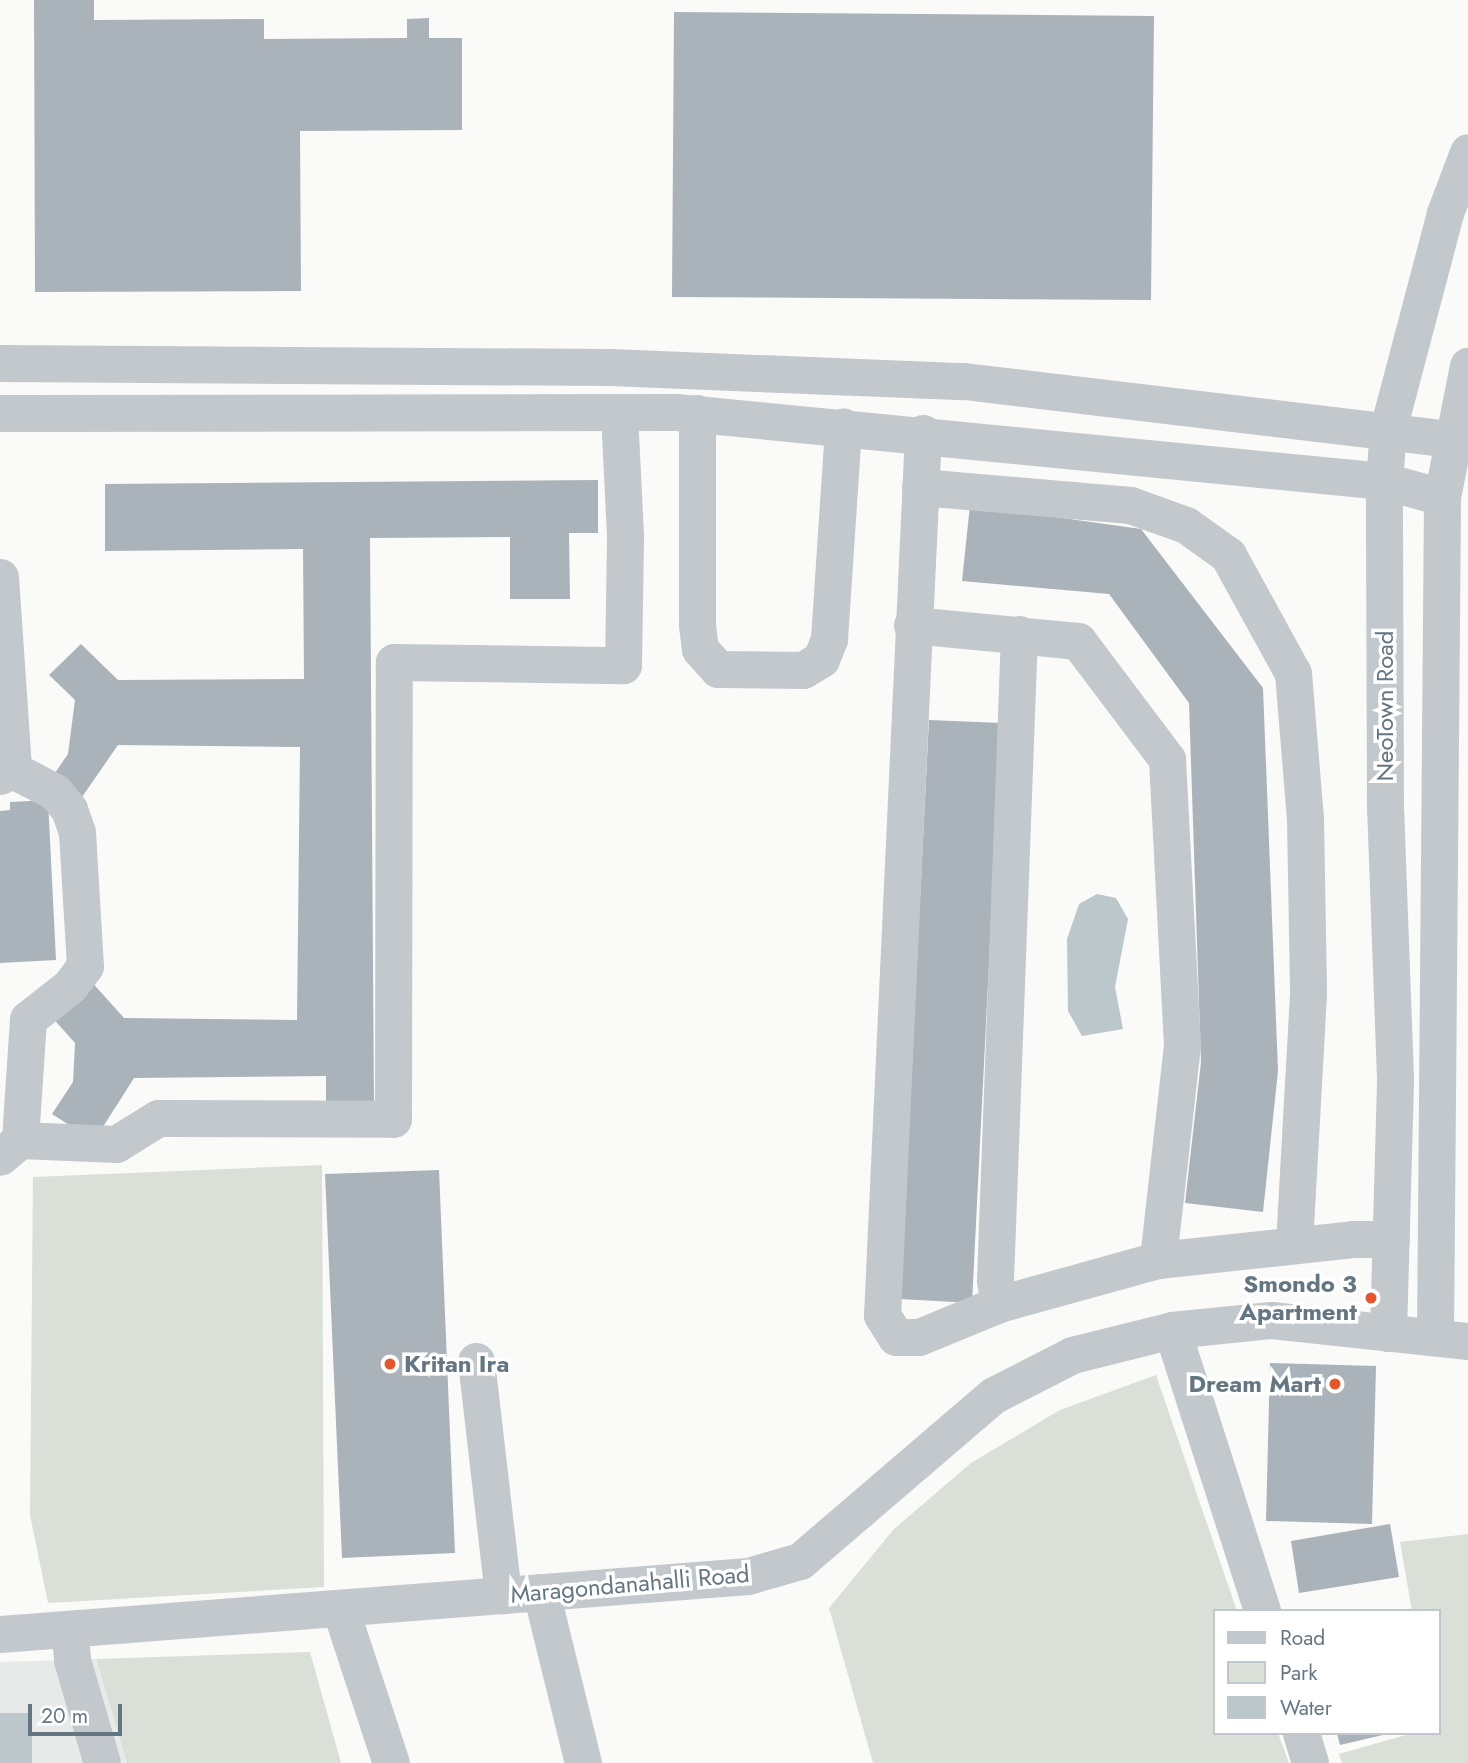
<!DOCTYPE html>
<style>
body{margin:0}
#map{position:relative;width:1468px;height:1763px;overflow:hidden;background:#fafaf8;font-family:Jost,sans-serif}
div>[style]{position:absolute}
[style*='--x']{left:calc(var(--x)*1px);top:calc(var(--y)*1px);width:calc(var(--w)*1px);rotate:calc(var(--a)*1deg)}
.built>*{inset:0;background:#e8e9e9}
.green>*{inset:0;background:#dadfd7}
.water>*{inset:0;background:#bbc7cb}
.building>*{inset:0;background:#aab3b9}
.minor>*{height:37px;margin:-18.5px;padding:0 18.5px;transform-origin:18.5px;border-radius:18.5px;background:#c3c8cc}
.dots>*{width:19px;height:19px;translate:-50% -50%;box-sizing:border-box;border:4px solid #fff;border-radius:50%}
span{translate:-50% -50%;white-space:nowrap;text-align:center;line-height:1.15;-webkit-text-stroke:7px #fff;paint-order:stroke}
.street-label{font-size:24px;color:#657683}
.poi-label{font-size:24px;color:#657683;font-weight:700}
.right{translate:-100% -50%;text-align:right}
.left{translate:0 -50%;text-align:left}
.legend{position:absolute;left:1213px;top:1609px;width:228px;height:126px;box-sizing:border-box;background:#fff;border:2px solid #c1c8cd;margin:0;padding:9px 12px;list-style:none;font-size:21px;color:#657683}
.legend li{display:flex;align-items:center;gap:14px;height:35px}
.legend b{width:35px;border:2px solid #c1c8cd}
.scale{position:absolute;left:28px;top:1704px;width:94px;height:32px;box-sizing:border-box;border:4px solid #657683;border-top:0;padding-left:9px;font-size:21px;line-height:24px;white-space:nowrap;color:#657683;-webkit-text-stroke:5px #fff;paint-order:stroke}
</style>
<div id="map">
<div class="built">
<div style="clip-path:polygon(96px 1659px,127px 1763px,0 1763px,0 1662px)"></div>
</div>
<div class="green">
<div style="clip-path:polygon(322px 1165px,324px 1587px,48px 1603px,30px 1515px,33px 1177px)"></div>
<div style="clip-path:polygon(1156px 1375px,1237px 1611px,1214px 1611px,1214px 1733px,1278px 1733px,1289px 1763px,873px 1763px,829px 1608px,894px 1529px,971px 1463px,1060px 1410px)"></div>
<div style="clip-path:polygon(1468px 1534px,1468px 1763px,1342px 1763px,1339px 1754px,1413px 1733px,1438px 1733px,1438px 1611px,1412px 1611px,1400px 1542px)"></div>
<div style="clip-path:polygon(310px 1652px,341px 1763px,127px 1763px,96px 1659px)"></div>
</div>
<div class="water">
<div style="clip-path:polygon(1097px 894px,1116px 898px,1128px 919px,1115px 987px,1123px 1029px,1082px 1036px,1068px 1011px,1067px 939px,1079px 904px)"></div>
<div style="clip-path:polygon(0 1713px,32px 1713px,32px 1763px,0 1763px)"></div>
</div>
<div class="building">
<div style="clip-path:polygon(34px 0,94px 0,94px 20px,264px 19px,264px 39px,407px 38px,407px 19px,429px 18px,429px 38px,462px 38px,462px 130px,300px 131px,301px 291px,35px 292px)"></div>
<div style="clip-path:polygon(674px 12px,1154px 16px,1151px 300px,672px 297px)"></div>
<div style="clip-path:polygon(598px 480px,598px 533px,569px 533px,570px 599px,510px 599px,510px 537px,370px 538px,374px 1107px,326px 1107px,326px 1076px,134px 1078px,94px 1141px,52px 1114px,73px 1082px,75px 1043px,49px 1014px,89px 979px,124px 1018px,297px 1020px,300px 747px,118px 745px,82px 797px,53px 776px,68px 754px,75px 700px,49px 675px,81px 644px,118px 680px,304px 679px,303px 549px,105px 551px,105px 484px)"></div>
<div style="clip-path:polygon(970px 505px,1141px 529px,1263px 688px,1278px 1071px,1263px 1212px,1185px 1203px,1201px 1062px,1189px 703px,1109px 594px,962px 581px)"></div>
<div style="clip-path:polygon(929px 720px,1001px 723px,972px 1303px,900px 1299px)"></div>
<div style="clip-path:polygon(48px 800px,56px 960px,0 963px,0 811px,10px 810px,10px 802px)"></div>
<div style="clip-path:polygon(439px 1170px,455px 1553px,342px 1558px,325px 1174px)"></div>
<div style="clip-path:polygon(1270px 1363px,1376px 1366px,1372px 1524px,1266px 1521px)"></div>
<div style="clip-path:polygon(1390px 1524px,1399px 1577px,1299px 1593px,1291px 1541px)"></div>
<div style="clip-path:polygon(1337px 1733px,1387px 1733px,1387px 1734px,1340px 1745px)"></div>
</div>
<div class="minor">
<div style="--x:0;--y:363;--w:609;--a:0.38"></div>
<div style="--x:609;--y:367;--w:355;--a:2.3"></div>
<div style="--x:964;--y:381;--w:492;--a:6.8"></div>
<div style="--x:0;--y:413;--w:676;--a:-0.08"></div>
<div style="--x:676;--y:412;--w:711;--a:5.57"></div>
<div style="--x:1384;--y:481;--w:60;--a:15.4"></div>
<div style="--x:697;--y:413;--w:212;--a:90"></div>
<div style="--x:697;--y:625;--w:24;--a:83"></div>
<div style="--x:700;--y:649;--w:27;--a:48"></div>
<div style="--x:718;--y:669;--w:85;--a:0.7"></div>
<div style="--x:803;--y:670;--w:21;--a:-31"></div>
<div style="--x:821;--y:659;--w:22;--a:-68"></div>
<div style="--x:829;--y:639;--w:213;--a:-86.2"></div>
<div style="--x:923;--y:433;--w:883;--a:92.66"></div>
<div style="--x:882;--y:1315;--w:26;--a:58"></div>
<div style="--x:896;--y:1337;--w:23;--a:0"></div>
<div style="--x:919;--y:1337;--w:87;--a:-22.4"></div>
<div style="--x:920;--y:487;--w:211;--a:4.9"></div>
<div style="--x:1130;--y:505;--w:59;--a:19.7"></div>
<div style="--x:1186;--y:525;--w:52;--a:35.5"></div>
<div style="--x:1228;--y:555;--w:135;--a:61.2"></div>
<div style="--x:1293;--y:673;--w:145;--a:85.3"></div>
<div style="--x:1305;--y:818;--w:176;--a:89"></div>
<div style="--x:1308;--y:994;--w:250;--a:93.2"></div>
<div style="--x:0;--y:577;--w:193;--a:86.1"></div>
<div style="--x:912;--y:625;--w:167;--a:5.5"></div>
<div style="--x:1078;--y:641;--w:148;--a:53"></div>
<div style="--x:1167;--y:759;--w:286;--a:87"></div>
<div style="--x:1182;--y:1045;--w:216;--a:96.4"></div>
<div style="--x:1019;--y:634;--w:646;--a:92.13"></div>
<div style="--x:995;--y:1280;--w:24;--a:81"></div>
<div style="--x:999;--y:1304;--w:165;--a:-15.5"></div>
<div style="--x:1158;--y:1260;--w:196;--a:-6.1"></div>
<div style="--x:1353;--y:1239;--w:38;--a:0"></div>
<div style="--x:0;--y:776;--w:14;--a:-25"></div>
<div style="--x:13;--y:770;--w:47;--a:27.6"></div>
<div style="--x:55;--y:792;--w:22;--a:51"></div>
<div style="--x:69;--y:809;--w:24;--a:71"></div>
<div style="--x:77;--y:832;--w:134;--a:86.6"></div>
<div style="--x:85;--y:966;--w:25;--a:127"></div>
<div style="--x:70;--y:986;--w:53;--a:141.8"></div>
<div style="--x:28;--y:1019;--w:121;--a:93.8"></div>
<div style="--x:20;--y:1140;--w:26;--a:140"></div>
<div style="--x:20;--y:1140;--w:96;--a:2.4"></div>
<div style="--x:116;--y:1144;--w:49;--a:-31.8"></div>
<div style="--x:158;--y:1118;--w:235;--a:0.2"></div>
<div style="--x:393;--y:1119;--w:457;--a:-89.9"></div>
<div style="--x:394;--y:662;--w:229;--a:0.8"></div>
<div style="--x:623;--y:665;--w:130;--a:-89.1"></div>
<div style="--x:625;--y:535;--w:123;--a:-92.8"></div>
<div style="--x:1172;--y:1330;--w:295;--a:72.2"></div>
<div style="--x:1388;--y:1333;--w:255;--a:-88.4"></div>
<div style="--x:1395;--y:1078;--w:268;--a:-92.1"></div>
<div style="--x:1385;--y:810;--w:329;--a:-90.2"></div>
<div style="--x:1384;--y:481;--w:52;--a:-85.6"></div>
<div style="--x:1388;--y:429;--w:223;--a:-75.2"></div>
<div style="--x:1445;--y:213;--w:65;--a:-69.3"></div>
<div style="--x:1435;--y:1337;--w:840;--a:-89.52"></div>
<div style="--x:1442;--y:497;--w:134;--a:-78.8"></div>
<div style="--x:476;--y:1361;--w:236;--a:83.4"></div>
<div style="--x:541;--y:1592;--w:176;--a:76.2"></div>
<div style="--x:340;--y:1608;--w:163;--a:71.8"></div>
<div style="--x:69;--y:1629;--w:31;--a:84"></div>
<div style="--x:72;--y:1660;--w:107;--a:73.8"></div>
<div style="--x:0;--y:1634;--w:750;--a:-4.43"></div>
<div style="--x:748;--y:1576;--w:54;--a:-16.1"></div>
<div style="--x:800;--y:1561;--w:255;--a:-40.6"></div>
<div style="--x:994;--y:1395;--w:88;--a:-27.1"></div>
<div style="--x:1072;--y:1355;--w:103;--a:-14"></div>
<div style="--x:1172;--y:1330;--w:100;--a:-5.8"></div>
<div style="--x:1271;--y:1320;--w:198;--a:6.1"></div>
<div style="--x:1301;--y:1733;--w:31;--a:73"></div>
</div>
<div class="dots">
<div style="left:1371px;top:1298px;background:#e4572e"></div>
<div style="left:390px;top:1364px;background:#e4572e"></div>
<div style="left:1335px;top:1384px;background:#e4572e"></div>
</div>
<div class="street-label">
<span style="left:1385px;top:706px;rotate:-90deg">NeoTown Road</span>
<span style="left:630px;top:1584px;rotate:-5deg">Maragondanahalli Road</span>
</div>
<div class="poi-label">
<span class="right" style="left:1357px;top:1298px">Smondo 3<br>Apartment</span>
<span class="left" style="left:404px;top:1364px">Kritan Ira</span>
<span class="right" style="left:1321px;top:1384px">Dream Mart</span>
</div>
<ul class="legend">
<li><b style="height:9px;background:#c3c8cc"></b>Road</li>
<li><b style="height:19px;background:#dadfd7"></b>Park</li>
<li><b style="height:19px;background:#bbc7cb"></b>Water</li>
</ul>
<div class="scale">20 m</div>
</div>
